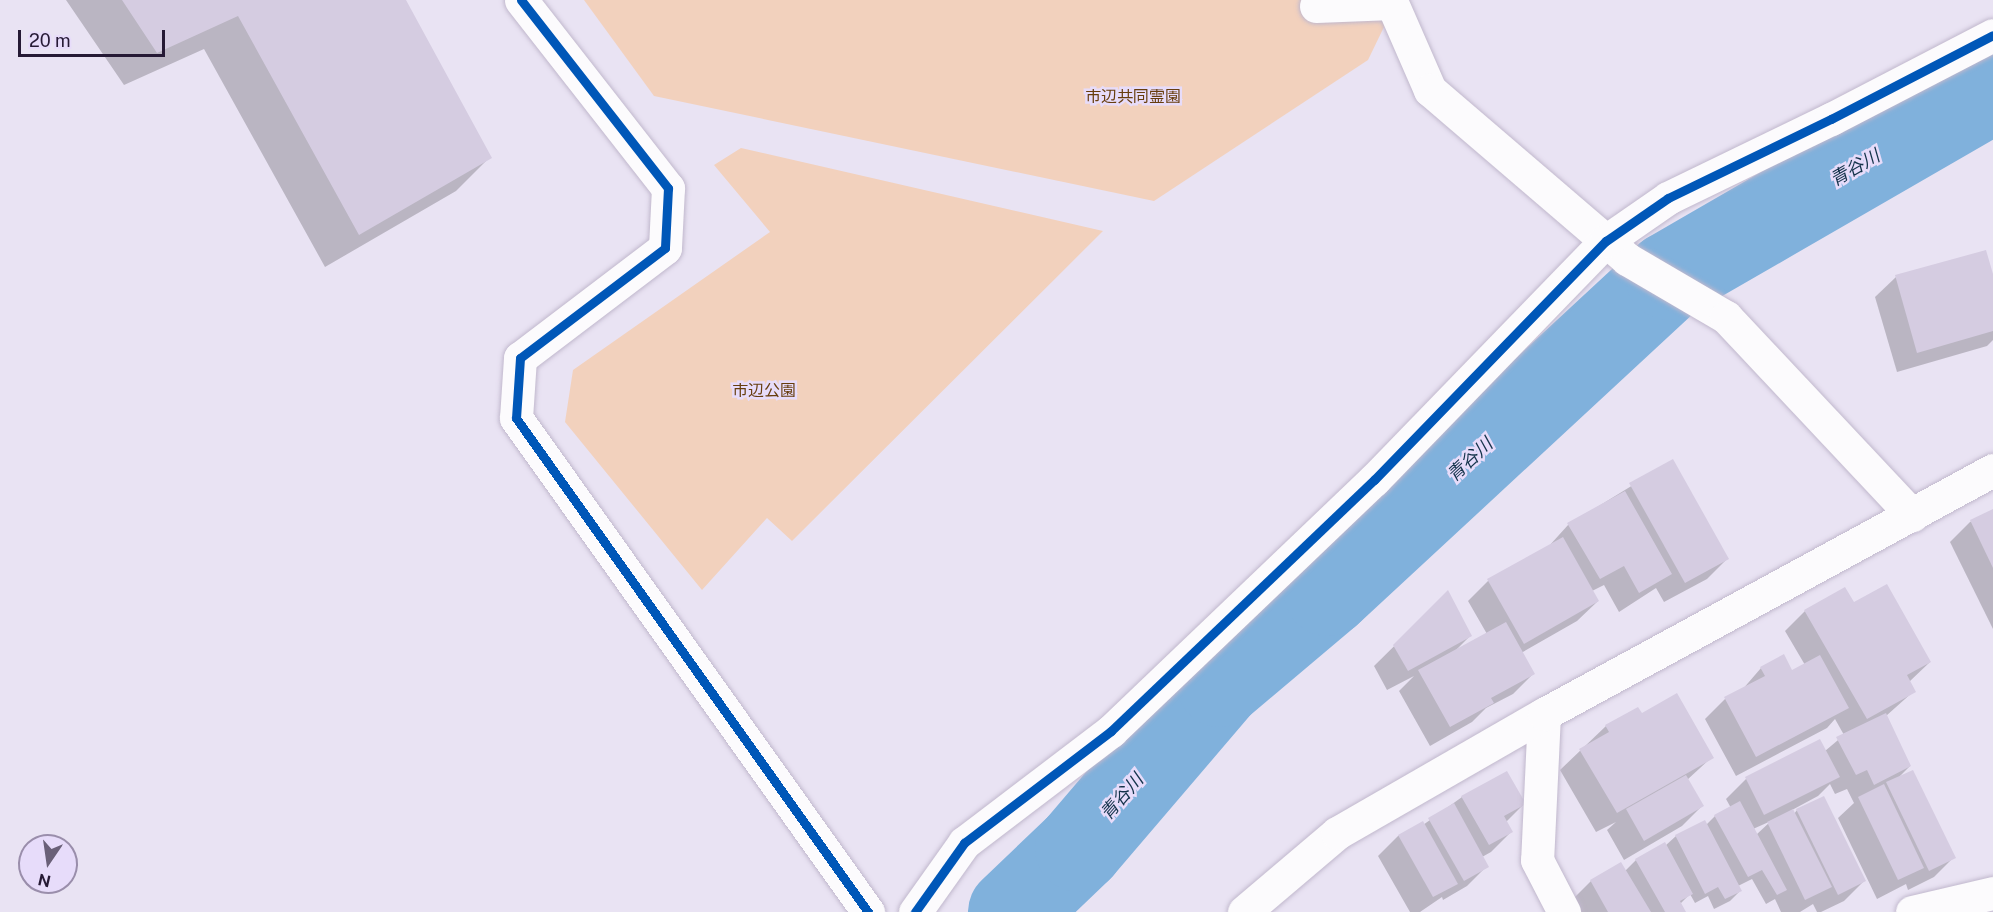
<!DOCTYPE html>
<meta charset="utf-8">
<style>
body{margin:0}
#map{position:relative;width:1993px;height:912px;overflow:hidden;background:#e9e3f3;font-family:"Public Sans","Noto Sans JP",sans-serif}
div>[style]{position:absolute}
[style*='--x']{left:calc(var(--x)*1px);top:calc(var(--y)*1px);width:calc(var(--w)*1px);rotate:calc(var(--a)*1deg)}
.green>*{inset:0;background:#f2d1bd}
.shadow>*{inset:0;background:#0003}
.river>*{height:88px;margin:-44px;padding:0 44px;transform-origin:44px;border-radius:44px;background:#80b1dc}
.building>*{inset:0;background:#d5cce1}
.roads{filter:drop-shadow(0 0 2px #c1b8cd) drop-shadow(0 0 2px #c1b8cd)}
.minor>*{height:33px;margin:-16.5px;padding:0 16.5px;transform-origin:16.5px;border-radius:16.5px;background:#fcfbfd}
.cycleway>*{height:9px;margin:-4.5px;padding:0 4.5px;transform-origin:4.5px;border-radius:4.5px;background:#0057b8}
span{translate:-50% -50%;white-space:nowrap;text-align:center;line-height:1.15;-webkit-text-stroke:5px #e7dcfa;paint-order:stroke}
.park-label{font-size:16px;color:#673d0d}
.water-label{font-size:18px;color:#14334b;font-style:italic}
.north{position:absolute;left:18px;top:834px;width:60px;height:60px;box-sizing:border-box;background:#e7dcfa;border:2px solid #9a8eab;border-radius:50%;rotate:193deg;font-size:16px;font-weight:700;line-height:24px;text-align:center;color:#261a35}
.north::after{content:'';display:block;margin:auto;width:21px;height:27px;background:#6a6078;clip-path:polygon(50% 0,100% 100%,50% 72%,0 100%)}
.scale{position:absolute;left:18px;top:30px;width:147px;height:27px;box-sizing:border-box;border:3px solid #261a35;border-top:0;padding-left:8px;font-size:18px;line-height:21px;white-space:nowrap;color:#261a35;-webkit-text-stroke:4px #e7dcfa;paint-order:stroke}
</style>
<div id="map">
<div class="green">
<div style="clip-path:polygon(584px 0,1397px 0,1368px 60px,1154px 201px,654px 96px)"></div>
<div style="clip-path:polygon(741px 148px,1103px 231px,792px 541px,767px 518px,702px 590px,565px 422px,573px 370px,770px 232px,714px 165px)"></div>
</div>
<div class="shadow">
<div style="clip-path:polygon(66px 0,404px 0,490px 157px,456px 191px,325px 267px,204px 49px,124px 85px)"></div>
<div style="clip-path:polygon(1896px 277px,1993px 279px,1993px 340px,1987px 346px,1897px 372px,1875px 297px)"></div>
<div style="clip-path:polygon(1672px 461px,1727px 559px,1707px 579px,1664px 602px,1656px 588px,1619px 612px,1604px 585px,1592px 591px,1598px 601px,1577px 621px,1521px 653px,1533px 674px,1513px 694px,1486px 708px,1472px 722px,1430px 746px,1399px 691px,1414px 676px,1387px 690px,1374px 666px,1448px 593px,1470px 636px,1456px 650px,1487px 634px,1468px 601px,1488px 581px,1549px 546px,1568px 525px)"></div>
<div style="clip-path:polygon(1993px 511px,1993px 629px,1950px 542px,1970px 522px)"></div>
<div style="clip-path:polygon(evenodd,1854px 604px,1930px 662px,1909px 682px,1914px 691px,1886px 716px,1910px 766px,1898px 778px,1954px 857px,1934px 877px,1908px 890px,1906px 884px,1877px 899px,1838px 818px,1854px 803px,1847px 789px,1835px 794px,1830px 784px,1818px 796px,1792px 810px,1794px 814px,1797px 810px,1864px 881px,1844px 901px,1821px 912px,1817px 912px,1813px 904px,1800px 912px,1781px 912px,1775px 899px,1766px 904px,1752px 879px,1738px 886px,1740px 891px,1730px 901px,1714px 909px,1708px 896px,1695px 903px,1690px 894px,1680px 904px,1685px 912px,1577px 912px,1571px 901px,1591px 881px,1625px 871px,1636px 860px,1665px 846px,1676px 836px,1706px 825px,1715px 816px,1731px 808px,1726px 799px,1746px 779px,1825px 751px,1844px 735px,1835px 719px,1827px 728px,1736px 776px,1705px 719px,1725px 699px,1742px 690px,1761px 668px,1791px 673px,1805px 665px,1785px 631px,1805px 611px,1854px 604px,1771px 821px,1756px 835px,1753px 829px,1771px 821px)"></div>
<div style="clip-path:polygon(1641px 715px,1712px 757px,1687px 780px,1702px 806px,1682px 826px,1624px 860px,1607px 830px,1616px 822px,1596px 832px,1560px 770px,1606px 726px)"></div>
<div style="clip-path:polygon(1462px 797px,1524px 804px,1506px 822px,1511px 832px,1491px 852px,1482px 857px,1487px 866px,1467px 886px,1443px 900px,1442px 897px,1420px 912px,1410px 912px,1378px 856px,1398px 836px,1422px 823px,1423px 825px)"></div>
</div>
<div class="river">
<div style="--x:1012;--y:912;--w:93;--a:-43.7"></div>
<div style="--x:1079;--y:848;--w:217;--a:-49.5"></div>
<div style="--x:1220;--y:683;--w:141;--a:-40.1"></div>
<div style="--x:1328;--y:592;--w:465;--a:-42.8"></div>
<div style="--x:1669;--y:276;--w:374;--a:-30"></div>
</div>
<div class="building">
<div style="clip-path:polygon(122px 0,406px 0,492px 158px,359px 235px,238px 16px,157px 53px)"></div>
<div style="clip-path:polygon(1986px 250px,1993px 274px,1993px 331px,1917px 353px,1895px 275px)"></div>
<div style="clip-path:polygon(1673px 459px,1729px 559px,1685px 583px,1629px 483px)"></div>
<div style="clip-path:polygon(1625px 491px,1672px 574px,1639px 593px,1624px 566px,1600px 579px,1567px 523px)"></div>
<div style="clip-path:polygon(1993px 509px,1993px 568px,1970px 520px)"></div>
<div style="clip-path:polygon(1563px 537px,1599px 601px,1524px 644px,1487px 579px)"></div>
<div style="clip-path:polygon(1887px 584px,1931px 662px,1907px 675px,1916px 692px,1867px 719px,1804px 610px,1845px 587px,1854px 602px)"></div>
<div style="clip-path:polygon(1448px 590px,1472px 636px,1408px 671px,1393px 645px)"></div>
<div style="clip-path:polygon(1506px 622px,1535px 674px,1491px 698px,1494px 703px,1450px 727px,1418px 670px)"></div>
<div style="clip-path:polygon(1784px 654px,1792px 670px,1820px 655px,1849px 708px,1756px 757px,1724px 697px,1765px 676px,1760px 667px)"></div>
<div style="clip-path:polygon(1677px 693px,1714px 758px,1617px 813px,1579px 749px,1609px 732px,1605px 725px,1638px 707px,1642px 713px)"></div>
<div style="clip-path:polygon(1886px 713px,1911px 766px,1874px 785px,1867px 770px,1856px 775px,1836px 737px)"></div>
<div style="clip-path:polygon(1820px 739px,1840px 777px,1764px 815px,1745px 777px)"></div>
<div style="clip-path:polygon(1913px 770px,1956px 858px,1929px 871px,1886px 782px)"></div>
<div style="clip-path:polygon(1507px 771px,1526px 804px,1504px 816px,1513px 832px,1489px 845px,1461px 796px)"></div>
<div style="clip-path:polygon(1686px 775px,1704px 806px,1644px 841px,1626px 809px)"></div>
<div style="clip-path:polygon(1884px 784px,1924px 868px,1898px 880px,1858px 797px)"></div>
<div style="clip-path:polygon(1824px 796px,1866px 881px,1838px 895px,1796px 809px)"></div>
<div style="clip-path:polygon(1740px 801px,1787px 890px,1777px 895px,1762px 870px,1748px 877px,1714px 815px)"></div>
<div style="clip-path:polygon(1454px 803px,1489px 867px,1464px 881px,1428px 818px)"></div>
<div style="clip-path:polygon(1793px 809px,1832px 887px,1805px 900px,1767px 822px)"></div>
<div style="clip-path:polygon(1705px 820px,1742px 891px,1725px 899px,1718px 887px,1705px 894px,1675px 835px)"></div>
<div style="clip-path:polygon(1423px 821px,1458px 884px,1433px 897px,1398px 835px)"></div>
<div style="clip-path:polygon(1665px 842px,1693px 894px,1680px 901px,1686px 912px,1665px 912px,1635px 859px)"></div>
<div style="clip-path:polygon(1621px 862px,1651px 912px,1608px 912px,1590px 880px)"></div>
</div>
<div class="roads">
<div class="minor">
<div style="--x:521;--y:0;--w:239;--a:52"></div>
<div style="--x:668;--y:188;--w:60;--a:92.9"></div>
<div style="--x:665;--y:248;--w:182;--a:142.8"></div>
<div style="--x:520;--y:358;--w:60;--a:93.8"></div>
<div style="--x:516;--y:418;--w:607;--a:54.53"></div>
<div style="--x:1316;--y:6;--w:76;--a:-2.3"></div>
<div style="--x:1392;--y:3;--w:95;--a:66.4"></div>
<div style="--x:1430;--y:90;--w:260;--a:40.6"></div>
<div style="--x:1627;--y:259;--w:115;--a:30.4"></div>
<div style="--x:1726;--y:317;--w:272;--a:46.8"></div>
<div style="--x:1544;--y:714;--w:146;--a:92.7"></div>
<div style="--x:1537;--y:860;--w:59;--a:62.6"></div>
<div style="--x:915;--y:912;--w:85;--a:-54.6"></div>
<div style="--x:964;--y:843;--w:185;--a:-37.3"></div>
<div style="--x:1111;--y:731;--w:364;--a:-43.7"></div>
<div style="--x:1374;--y:480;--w:333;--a:-45.9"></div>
<div style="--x:1606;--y:241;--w:75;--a:-34.7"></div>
<div style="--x:1668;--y:198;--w:181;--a:-25.9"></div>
<div style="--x:1831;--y:119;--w:182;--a:-27.4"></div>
<div style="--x:1244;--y:912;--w:122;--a:-40.3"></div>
<div style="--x:1337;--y:833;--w:239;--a:-29.9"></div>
<div style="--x:1544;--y:714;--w:511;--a:-28.52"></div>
<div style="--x:1912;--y:912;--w:83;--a:-13.2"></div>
</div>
</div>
<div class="cycleway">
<div style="--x:521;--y:0;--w:239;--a:52"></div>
<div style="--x:668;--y:188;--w:60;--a:92.9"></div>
<div style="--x:665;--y:248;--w:182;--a:142.8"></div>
<div style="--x:520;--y:358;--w:60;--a:93.8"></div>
<div style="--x:516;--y:418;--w:607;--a:54.53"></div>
<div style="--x:915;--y:912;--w:85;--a:-54.6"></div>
<div style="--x:964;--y:843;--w:185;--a:-37.3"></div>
<div style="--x:1111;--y:731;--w:364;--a:-43.7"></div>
<div style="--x:1374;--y:480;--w:333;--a:-45.9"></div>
<div style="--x:1606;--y:241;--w:75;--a:-34.7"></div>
<div style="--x:1668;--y:198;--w:181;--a:-25.9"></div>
<div style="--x:1831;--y:119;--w:182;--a:-27.4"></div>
</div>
<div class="park-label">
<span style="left:1133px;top:97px">市辺共同霊園</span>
<span style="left:764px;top:391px">市辺公園</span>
</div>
<div class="water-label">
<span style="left:1855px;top:168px;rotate:-30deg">青谷川</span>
<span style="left:1470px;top:460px;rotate:-43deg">青谷川</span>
<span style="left:1122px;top:797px;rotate:-49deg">青谷川</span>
</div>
<div class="north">N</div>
<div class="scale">20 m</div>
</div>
